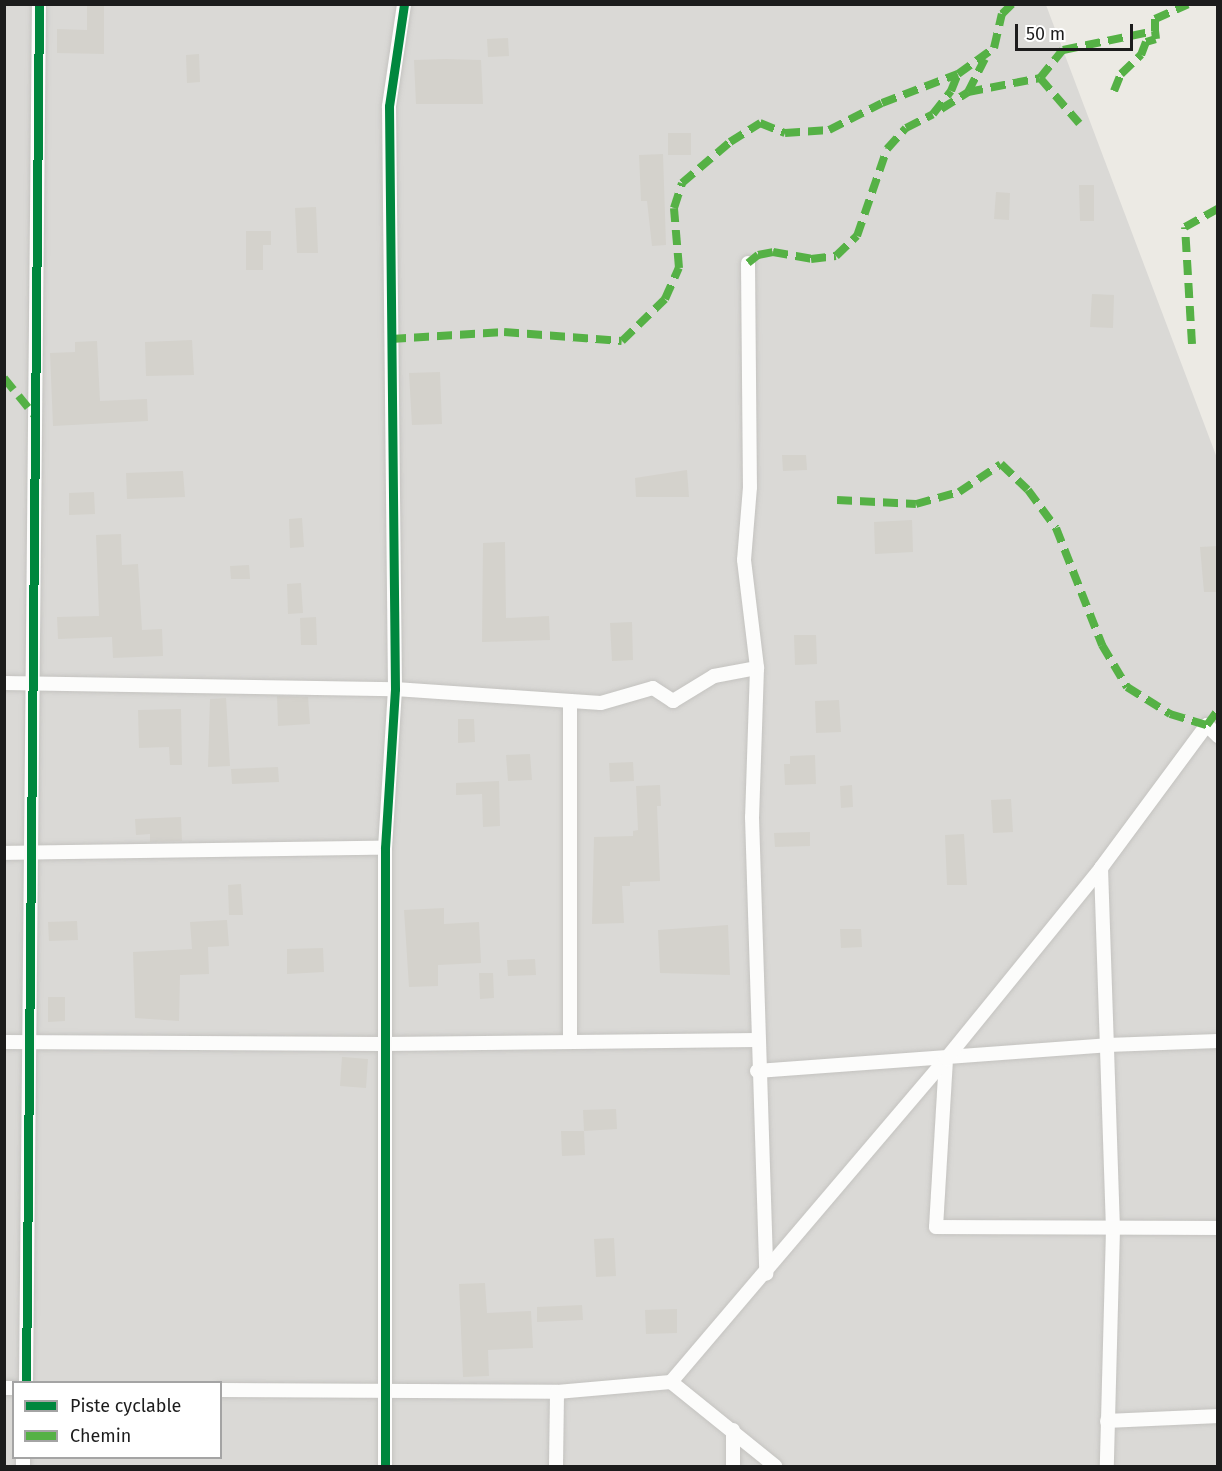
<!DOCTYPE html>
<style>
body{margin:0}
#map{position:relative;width:1222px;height:1471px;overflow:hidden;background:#eceae4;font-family:"Fira Sans",sans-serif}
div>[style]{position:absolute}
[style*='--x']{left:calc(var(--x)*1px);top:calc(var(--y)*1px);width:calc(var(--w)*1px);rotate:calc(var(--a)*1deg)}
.residential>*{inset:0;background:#dad9d6}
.building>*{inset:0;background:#d4d2cc}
.roads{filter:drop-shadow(0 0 2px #c4c3c0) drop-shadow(0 0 2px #c4c3c0)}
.street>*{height:14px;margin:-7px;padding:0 7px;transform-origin:7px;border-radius:7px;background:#fcfcfb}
.quiet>*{height:8px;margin-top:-4px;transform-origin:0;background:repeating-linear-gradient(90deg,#55b145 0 15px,transparent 0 23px)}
.cycleway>*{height:9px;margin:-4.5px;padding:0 4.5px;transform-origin:4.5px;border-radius:4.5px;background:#00873e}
span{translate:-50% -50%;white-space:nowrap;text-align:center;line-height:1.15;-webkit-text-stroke:4.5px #fff;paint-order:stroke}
.frame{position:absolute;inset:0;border:6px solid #1c1c1c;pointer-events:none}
.legend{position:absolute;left:12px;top:1381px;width:210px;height:78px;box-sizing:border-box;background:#fff;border:2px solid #a4a4a4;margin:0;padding:8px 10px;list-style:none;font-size:18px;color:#1c1c1c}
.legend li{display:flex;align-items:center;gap:12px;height:30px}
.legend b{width:30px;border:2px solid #a4a4a4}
.scale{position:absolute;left:1015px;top:24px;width:118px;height:27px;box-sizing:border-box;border:3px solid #1c1c1c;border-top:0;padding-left:8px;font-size:18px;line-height:21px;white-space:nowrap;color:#1c1c1c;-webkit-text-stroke:4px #fff;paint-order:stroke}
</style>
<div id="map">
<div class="residential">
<div style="clip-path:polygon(evenodd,5px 5px,1046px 5px,1217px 458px,1217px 1466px,5px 1466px,5px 5px,14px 1382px,220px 1382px,220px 1458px,14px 1458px,14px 1382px)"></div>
</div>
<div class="building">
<div style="clip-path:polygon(87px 4px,104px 4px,104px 54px,57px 53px,57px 29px,87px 30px)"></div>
<div style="clip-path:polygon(508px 38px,509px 56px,488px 57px,487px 39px)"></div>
<div style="clip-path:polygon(199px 54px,200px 82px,187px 83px,186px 55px)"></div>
<div style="clip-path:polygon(446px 59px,481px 60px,483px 104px,416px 104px,414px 60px)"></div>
<div style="clip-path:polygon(668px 133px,691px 133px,691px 155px,668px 155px)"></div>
<div style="clip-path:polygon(663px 154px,666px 245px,652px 246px,647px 201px,641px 201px,639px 155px)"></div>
<div style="clip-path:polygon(1079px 185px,1094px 185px,1094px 221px,1080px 221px)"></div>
<div style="clip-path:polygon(996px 192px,1010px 193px,1009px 220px,994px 219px)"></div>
<div style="clip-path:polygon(316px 207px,318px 253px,297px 253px,295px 208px)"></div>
<div style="clip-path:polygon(246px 231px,271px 231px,271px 245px,263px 245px,263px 270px,246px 270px)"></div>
<div style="clip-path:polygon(1092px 294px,1114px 295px,1113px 328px,1090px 327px)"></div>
<div style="clip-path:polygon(192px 340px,194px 375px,146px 376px,145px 342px)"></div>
<div style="clip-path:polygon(97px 341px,100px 401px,147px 399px,148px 421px,53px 426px,50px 353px,75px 352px,75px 342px)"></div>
<div style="clip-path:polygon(440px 372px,442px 424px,412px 425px,409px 373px)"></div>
<div style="clip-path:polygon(782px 455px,806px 455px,807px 470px,783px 471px)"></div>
<div style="clip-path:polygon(687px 470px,689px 497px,636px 497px,635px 478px)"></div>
<div style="clip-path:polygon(183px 471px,185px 497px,127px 499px,126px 473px)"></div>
<div style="clip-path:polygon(94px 492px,95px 514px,69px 515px,69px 493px)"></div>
<div style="clip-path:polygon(302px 518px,304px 547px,290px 548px,289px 519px)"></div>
<div style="clip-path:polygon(912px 520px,913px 552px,875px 554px,874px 522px)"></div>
<div style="clip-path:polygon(121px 534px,122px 565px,138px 564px,142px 630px,162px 629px,163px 656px,113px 658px,112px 637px,58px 639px,57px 617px,99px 616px,96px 535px)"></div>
<div style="clip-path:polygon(505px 542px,506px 618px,549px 616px,550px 640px,482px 642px,483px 543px)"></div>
<div style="clip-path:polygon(1218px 546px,1218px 592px,1204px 592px,1200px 547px)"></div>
<div style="clip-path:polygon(249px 565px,250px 579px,231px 579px,230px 566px)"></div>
<div style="clip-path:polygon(301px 583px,303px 613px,288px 614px,287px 584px)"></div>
<div style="clip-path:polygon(316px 617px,317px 645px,301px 645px,300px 618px)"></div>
<div style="clip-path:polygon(632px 622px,633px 660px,612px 661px,610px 623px)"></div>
<div style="clip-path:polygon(794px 635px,816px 635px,817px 664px,795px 665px)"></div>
<div style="clip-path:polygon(277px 696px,308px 697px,310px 724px,278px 726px)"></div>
<div style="clip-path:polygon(226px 698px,230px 766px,208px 767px,210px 699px)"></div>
<div style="clip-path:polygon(839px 700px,841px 732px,816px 733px,815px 701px)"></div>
<div style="clip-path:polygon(181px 709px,182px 765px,170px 765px,169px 747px,139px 748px,138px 710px)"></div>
<div style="clip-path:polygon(458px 719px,474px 719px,475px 742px,458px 743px)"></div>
<div style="clip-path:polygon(530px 754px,532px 780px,508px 781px,506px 755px)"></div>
<div style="clip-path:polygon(815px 755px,816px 784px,785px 785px,784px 764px,790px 764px,790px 756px)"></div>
<div style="clip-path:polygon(633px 762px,634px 781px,610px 782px,609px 763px)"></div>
<div style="clip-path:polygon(278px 767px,279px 782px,232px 784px,231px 769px)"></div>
<div style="clip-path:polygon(499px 781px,500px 826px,483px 827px,482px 794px,456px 795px,456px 783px)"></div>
<div style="clip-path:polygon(660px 785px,661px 806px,657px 806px,660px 881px,630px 882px,630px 886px,622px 886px,624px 923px,592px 924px,594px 837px,633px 836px,633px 831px,638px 830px,636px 786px)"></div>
<div style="clip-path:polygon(852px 785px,853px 807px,841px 808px,840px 786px)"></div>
<div style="clip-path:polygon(1011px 799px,1013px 832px,993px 833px,991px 800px)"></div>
<div style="clip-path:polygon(181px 817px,182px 841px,150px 842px,150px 834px,136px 835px,135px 819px)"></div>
<div style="clip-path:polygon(810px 832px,810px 846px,775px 847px,774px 833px)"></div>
<div style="clip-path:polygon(964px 834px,967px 885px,947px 885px,945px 835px)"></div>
<div style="clip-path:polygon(241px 884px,243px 915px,229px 915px,228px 885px)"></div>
<div style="clip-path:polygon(444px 908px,444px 924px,479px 922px,481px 963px,438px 965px,438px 986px,409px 987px,404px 910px)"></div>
<div style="clip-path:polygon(227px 920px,229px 946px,208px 947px,209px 974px,180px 975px,179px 1021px,135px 1018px,133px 952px,192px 949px,190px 922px)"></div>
<div style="clip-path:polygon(77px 921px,78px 940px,49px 941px,48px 922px)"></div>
<div style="clip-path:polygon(728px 925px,730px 975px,660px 973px,658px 930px)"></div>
<div style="clip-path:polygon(840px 929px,861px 929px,862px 947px,841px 948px)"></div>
<div style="clip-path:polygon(323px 948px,324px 972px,287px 974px,287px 949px)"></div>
<div style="clip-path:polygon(535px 959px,536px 975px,508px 976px,507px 960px)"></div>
<div style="clip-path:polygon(479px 973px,493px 973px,494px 998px,480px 999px)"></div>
<div style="clip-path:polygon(48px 997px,65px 997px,65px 1021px,48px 1022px)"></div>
<div style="clip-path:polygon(342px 1057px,368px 1059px,366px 1088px,340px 1086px)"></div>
<div style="clip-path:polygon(616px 1109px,617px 1129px,584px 1131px,583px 1110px)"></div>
<div style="clip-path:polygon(561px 1131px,584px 1131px,585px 1155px,562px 1156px)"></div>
<div style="clip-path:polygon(614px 1238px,616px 1276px,596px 1277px,594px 1239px)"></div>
<div style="clip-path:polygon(485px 1283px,487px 1313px,531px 1311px,533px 1348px,488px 1350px,489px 1376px,463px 1377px,459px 1284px)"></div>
<div style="clip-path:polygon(582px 1305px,583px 1320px,537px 1322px,537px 1307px)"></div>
<div style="clip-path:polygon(677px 1309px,677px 1333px,646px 1334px,645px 1310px)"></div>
</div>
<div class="roads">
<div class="street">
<div style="--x:748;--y:263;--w:224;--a:89.5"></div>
<div style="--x:750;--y:487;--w:73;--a:94.7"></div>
<div style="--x:744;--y:560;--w:109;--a:83.1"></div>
<div style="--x:757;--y:668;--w:149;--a:91.9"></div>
<div style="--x:752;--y:817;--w:457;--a:88.2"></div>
<div style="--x:4;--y:683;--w:391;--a:0.9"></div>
<div style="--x:395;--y:689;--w:206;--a:3.9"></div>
<div style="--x:601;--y:703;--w:54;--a:-16.1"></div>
<div style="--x:653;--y:688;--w:24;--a:33"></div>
<div style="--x:673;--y:701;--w:48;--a:-31.4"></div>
<div style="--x:714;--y:676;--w:44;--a:-10.5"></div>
<div style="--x:570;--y:701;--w:341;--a:90"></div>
<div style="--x:4;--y:853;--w:381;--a:-0.8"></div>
<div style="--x:1101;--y:868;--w:361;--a:88.1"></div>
<div style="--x:1113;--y:1229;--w:237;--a:91.5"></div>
<div style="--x:4;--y:1042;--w:380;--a:0.3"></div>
<div style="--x:384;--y:1044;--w:373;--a:-0.6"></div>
<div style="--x:946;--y:1059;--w:168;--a:93.4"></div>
<div style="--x:936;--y:1227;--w:282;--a:0.2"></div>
<div style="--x:757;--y:1071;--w:351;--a:-4.2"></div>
<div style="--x:1107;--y:1045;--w:111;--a:-2.1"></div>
<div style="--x:26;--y:1382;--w:1378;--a:-89.46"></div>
<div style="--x:671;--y:1382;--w:424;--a:-49.6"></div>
<div style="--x:946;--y:1059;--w:246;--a:-50.9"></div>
<div style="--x:1101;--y:868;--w:178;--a:-53.5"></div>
<div style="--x:1207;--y:725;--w:16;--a:45"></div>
<div style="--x:4;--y:1388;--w:10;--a:0"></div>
<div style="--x:220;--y:1390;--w:337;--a:0.3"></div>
<div style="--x:557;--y:1392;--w:114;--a:-5"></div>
<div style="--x:671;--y:1382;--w:134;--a:38.9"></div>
<div style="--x:1107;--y:1421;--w:111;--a:-2.6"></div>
<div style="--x:733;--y:1430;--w:36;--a:90"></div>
<div style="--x:23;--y:1466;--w:8;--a:-90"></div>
<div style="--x:385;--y:1466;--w:618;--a:-90"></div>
<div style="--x:385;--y:848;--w:159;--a:-86.4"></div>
<div style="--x:395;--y:689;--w:583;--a:-90.59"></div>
<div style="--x:389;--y:106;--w:103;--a:-81.6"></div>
<div style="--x:556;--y:1466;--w:74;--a:-89.2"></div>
</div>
</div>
<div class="quiet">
<div style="--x:1040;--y:78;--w:36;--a:-51"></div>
<div style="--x:1063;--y:50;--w:94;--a:-11.7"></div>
<div style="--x:1155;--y:31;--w:12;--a:-90"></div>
<div style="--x:1155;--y:19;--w:36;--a:-24"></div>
<div style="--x:1114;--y:91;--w:18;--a:-68"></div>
<div style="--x:1121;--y:74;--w:28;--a:-44"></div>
<div style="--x:1141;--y:55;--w:14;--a:-69"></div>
<div style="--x:1146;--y:42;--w:10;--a:-17"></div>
<div style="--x:1156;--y:39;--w:8;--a:-97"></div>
<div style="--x:968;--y:92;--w:37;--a:-63"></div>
<div style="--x:941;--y:109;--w:32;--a:-32"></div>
<div style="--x:968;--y:92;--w:73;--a:-11"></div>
<div style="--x:1040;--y:78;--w:60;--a:49.1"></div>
<div style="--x:748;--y:263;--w:13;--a:-39"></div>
<div style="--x:758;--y:255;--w:15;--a:-11"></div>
<div style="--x:773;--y:252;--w:39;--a:10"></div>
<div style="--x:811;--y:259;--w:25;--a:-7"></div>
<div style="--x:836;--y:256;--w:29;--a:-44"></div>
<div style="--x:857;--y:236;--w:92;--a:-71"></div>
<div style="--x:887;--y:149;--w:28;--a:-48"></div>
<div style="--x:906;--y:128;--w:30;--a:-27"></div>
<div style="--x:933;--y:114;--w:29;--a:-52"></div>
<div style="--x:951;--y:91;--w:18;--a:-68"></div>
<div style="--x:958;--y:74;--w:44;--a:-35.8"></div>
<div style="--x:994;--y:48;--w:35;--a:-77"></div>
<div style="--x:1002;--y:14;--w:14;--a:-45"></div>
<div style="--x:391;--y:339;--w:113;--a:-3.5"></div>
<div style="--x:504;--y:332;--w:118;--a:4.4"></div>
<div style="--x:622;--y:341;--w:60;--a:-44.3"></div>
<div style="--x:665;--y:299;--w:34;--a:-66"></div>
<div style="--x:679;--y:268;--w:60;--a:-94.8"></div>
<div style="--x:674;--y:208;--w:26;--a:-72"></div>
<div style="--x:682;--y:183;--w:63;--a:-40.5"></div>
<div style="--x:730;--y:142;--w:36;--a:-32"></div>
<div style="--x:760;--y:123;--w:27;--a:22"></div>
<div style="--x:785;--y:133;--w:44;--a:-3.9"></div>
<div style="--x:829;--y:130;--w:59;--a:-27"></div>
<div style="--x:882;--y:103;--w:81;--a:-20.9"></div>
<div style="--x:1192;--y:344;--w:117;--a:-93.4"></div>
<div style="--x:1185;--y:227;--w:38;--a:-29"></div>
<div style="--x:4;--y:378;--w:49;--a:50.8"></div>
<div style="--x:837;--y:500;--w:79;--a:2.9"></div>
<div style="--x:916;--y:504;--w:45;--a:-15.6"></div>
<div style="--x:959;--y:492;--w:50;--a:-33.7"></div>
<div style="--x:1001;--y:464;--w:37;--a:44"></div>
<div style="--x:1028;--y:490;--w:47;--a:53.6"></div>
<div style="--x:1056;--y:528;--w:126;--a:68.5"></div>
<div style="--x:1102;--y:645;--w:49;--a:59.2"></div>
<div style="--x:1127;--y:687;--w:51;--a:32.1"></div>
<div style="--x:1170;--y:714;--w:39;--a:17"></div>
<div style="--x:1207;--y:725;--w:19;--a:-54"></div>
</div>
<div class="cycleway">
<div style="--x:26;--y:1382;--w:1378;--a:-89.46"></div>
<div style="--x:385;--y:1466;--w:618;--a:-90"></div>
<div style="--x:385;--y:848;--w:159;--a:-86.4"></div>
<div style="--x:395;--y:689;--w:583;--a:-90.59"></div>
<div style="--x:389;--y:106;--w:103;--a:-81.6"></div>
</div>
<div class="frame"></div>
<ul class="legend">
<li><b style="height:8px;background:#00873e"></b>Piste cyclable</li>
<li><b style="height:8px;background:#55b145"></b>Chemin</li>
</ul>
<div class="scale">50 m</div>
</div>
